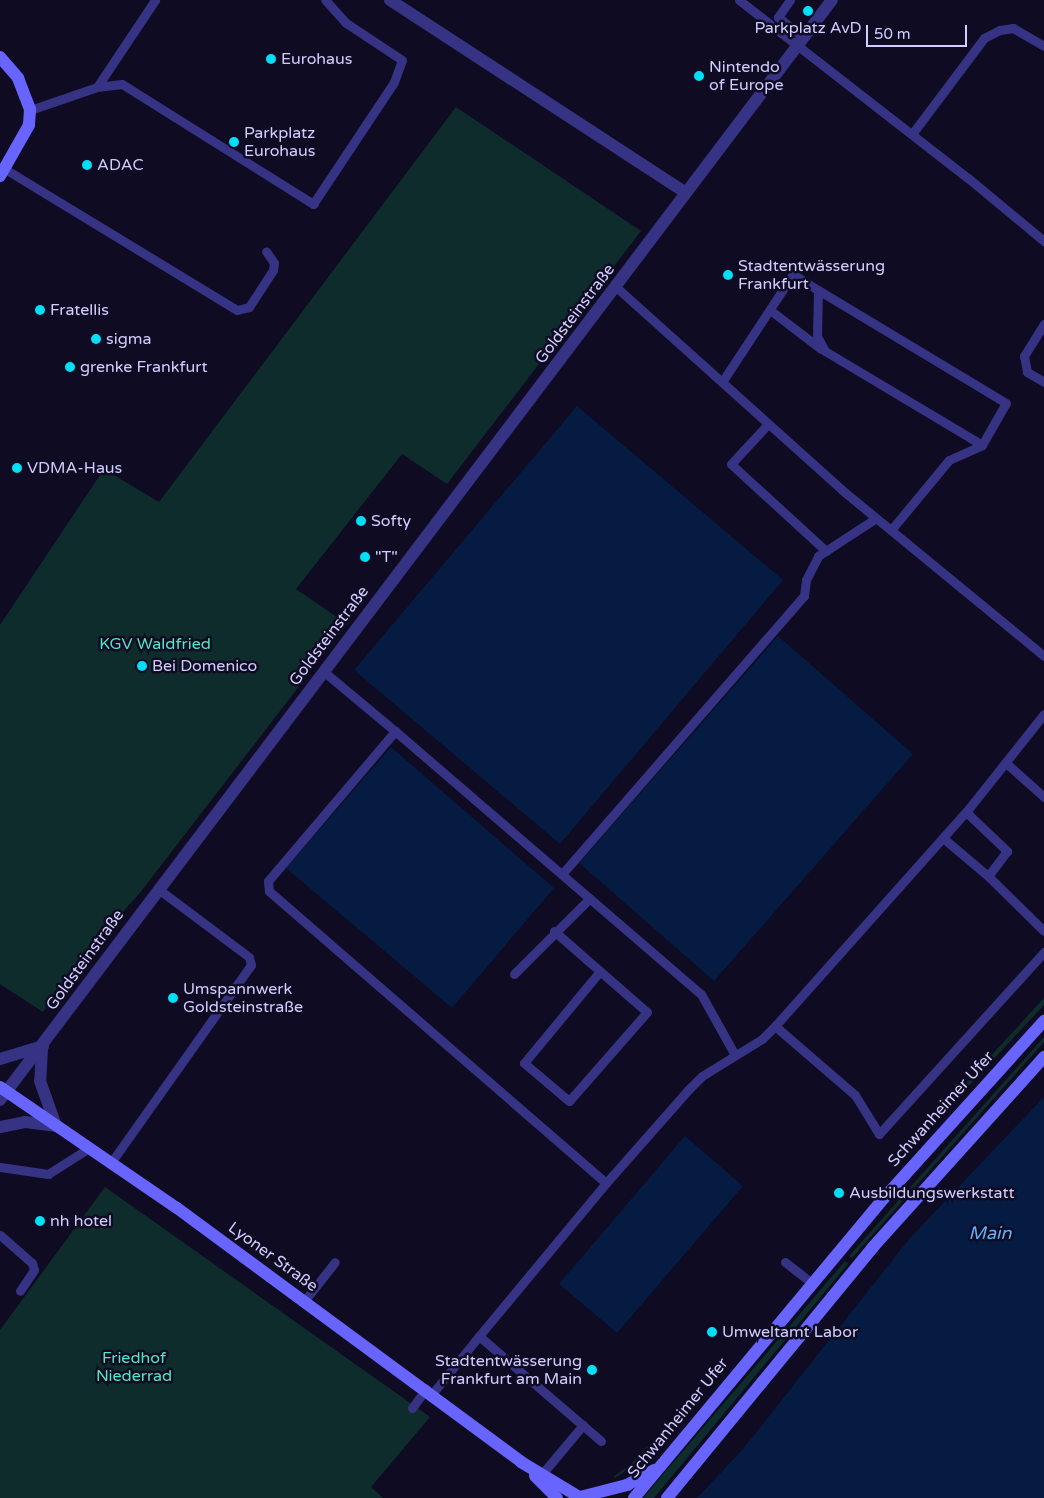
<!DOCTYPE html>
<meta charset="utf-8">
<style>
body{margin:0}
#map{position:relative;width:1044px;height:1498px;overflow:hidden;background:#0f0b22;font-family:"Varela Round",sans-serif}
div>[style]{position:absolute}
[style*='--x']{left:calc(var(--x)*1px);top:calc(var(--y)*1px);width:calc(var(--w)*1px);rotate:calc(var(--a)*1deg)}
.green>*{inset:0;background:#0e2c2b}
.water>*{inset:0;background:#051b41}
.service>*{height:9px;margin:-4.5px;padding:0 4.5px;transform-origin:4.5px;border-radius:4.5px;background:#363385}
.minor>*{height:12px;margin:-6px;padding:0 6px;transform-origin:6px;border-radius:6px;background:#363385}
.tertiary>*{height:12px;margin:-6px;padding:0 6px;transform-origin:6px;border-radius:6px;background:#363385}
.secondary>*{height:12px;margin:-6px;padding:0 6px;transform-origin:6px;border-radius:6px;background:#6764ff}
.dots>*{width:14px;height:14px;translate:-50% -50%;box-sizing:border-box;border:2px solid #0f0b22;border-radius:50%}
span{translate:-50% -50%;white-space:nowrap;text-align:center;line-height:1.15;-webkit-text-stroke:5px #0f0b22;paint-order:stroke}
.poi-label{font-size:16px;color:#d2cdff}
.left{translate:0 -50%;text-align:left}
.right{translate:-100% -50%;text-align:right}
.street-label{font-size:16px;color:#d2cdff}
.park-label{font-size:16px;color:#4fe8c2}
.water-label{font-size:18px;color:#5bb3ff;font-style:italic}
.scale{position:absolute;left:866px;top:25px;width:101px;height:22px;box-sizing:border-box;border:2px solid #d2cdff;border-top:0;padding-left:6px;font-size:15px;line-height:18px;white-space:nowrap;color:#d2cdff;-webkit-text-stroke:4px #0f0b22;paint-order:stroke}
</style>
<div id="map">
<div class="green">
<div style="clip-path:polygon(456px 107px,641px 231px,447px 484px,402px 454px,296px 589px,347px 624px,139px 894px,88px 950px,43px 1012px,0 984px,0 625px,104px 469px,159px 502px)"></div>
<div style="clip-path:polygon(1044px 998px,1044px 1005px,911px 1148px,908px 1146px)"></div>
<div style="clip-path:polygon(1044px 1037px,1044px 1042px,852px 1258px,849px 1256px)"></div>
<div style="clip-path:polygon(105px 1187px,430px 1417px,371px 1487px,383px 1498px,0 1498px,0 1330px)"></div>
<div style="clip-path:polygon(845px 1261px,848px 1264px,654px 1498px,643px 1498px)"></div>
<div style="clip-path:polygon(694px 1397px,645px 1457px,615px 1478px,614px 1476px,629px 1466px)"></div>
</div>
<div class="water">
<div style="clip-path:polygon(577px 406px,783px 580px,560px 844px,354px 670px)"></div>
<div style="clip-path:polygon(778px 636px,913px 754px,714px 981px,579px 863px)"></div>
<div style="clip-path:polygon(391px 747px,554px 888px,452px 1008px,286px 868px)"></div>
<div style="clip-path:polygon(1044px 1097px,1044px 1498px,697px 1498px,743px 1449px,910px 1238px)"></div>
<div style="clip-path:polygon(685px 1136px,743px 1186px,617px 1333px,559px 1284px)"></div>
</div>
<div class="service">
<div style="--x:739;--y:0;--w:290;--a:37.9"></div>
<div style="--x:968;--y:178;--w:99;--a:39.7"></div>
<div style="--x:790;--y:0;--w:21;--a:125"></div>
<div style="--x:778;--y:17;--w:33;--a:39"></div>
<div style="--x:97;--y:87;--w:105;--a:-56.3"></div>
<div style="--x:30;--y:110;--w:71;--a:-18.9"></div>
<div style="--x:97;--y:87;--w:25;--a:-7"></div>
<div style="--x:122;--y:84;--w:226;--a:32.1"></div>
<div style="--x:313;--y:204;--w:146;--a:-56.4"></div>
<div style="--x:394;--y:82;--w:23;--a:-70"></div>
<div style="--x:402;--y:60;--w:67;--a:-146.5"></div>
<div style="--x:346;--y:23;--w:31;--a:-132"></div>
<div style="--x:912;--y:134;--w:120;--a:-53.1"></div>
<div style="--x:984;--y:38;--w:18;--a:-27"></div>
<div style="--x:1000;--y:30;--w:13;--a:-9"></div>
<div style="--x:1013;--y:28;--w:36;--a:30"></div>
<div style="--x:5;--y:169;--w:271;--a:31.3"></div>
<div style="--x:237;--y:310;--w:12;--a:-14"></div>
<div style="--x:249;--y:307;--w:44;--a:-57"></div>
<div style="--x:273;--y:270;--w:7;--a:-82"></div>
<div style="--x:274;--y:263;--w:14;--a:-124"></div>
<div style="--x:616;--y:287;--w:304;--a:41.9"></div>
<div style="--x:842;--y:490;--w:261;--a:39.4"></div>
<div style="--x:770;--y:310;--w:64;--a:37.4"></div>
<div style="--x:1044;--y:324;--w:38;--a:122"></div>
<div style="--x:1024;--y:356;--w:16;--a:79"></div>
<div style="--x:1027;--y:372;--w:20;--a:30"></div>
<div style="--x:722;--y:382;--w:129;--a:-56.7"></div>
<div style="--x:793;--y:274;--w:30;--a:33"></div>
<div style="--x:768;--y:424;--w:54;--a:132.8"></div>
<div style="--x:731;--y:464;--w:129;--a:42.5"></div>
<div style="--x:891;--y:530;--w:91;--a:-50.4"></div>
<div style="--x:949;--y:460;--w:36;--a:-24"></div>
<div style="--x:982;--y:445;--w:48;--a:-60.3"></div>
<div style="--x:1006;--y:403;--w:219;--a:-149"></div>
<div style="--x:818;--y:290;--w:46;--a:91.2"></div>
<div style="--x:817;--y:336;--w:17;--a:62"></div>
<div style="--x:825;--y:351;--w:183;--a:30.9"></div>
<div style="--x:323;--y:671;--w:94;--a:39.8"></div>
<div style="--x:1007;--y:764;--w:50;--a:41.7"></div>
<div style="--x:966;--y:812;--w:57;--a:43.6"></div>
<div style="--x:1007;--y:851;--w:31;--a:127"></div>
<div style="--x:943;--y:838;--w:59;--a:40.2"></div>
<div style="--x:988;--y:876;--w:78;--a:44.5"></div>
<div style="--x:562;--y:874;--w:369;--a:-49"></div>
<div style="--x:804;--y:596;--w:16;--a:-83"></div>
<div style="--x:806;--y:580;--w:27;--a:-63"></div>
<div style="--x:818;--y:556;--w:69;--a:-33.2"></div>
<div style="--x:554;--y:931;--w:123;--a:41.1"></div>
<div style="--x:647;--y:1012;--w:118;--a:131.2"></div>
<div style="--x:569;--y:1101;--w:59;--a:-139.8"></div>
<div style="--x:524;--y:1063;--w:119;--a:-50.4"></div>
<div style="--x:514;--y:974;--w:107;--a:-45"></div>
<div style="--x:775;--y:1026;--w:106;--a:40.8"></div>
<div style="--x:855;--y:1095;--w:46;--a:58.4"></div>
<div style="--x:879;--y:1134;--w:246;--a:-47.8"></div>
<div style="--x:110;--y:1164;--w:244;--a:-54.7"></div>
<div style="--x:251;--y:965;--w:8;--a:-104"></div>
<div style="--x:249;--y:957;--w:114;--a:-143.2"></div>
<div style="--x:0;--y:1167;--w:49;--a:8.3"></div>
<div style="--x:48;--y:1174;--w:49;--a:-32.4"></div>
<div style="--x:606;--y:1183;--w:446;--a:-139.1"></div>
<div style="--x:269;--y:891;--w:10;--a:-96"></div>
<div style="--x:268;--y:881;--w:197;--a:-49.7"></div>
<div style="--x:395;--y:731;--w:403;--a:40.7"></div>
<div style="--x:701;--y:994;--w:70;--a:60.9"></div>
<div style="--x:0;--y:1235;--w:43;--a:41.2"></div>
<div style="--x:32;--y:1263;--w:7;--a:74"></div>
<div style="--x:34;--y:1270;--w:25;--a:124"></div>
<div style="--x:785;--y:1262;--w:34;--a:38"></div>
<div style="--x:305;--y:1300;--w:48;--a:-51.7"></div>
<div style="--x:432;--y:1394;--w:75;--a:-51"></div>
<div style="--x:412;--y:1408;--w:24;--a:-54"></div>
<div style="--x:601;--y:1441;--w:161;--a:-139.3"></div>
<div style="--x:479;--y:1336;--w:199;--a:-50.3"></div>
<div style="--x:606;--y:1183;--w:125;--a:-48.6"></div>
<div style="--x:689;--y:1089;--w:18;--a:-45"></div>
<div style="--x:702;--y:1076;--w:70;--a:-31.7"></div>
<div style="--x:762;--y:1039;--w:18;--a:-45"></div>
<div style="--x:775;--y:1026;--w:287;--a:-48.3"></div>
<div style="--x:966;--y:812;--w:125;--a:-51.5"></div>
<div style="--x:542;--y:1474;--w:64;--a:-50.1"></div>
</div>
<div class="minor">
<div style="--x:390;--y:0;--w:353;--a:33.1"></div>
</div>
<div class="tertiary">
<div style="--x:42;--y:1048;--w:33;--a:93"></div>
<div style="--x:40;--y:1081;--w:48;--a:70.4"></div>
<div style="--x:0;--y:1059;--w:45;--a:-16.8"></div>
<div style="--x:0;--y:1100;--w:1379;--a:-52.9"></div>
<div style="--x:0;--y:1127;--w:25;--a:-11"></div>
<div style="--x:25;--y:1122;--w:31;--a:7"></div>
</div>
<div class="secondary">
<div style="--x:0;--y:57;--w:28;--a:49"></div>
<div style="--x:18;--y:78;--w:34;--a:69"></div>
<div style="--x:30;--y:110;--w:15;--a:94"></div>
<div style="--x:29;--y:125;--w:59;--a:119.6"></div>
<div style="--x:0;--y:1087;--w:214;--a:34.4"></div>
<div style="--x:177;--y:1208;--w:428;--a:36.4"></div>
<div style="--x:521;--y:1462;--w:70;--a:31"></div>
<div style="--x:535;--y:1476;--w:31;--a:45"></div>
<div style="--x:580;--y:1497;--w:49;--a:-14.3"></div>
<div style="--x:627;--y:1485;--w:31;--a:-29"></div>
<div style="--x:634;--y:1498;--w:391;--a:-50.2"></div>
<div style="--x:884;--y:1198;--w:239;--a:-47.9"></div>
<div style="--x:667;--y:1498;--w:325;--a:-50.6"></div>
<div style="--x:873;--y:1247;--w:256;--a:-48"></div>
</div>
<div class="dots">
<div style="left:808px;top:11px;background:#00dff8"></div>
<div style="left:271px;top:59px;background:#00dff8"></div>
<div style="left:699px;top:76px;background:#00dff8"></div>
<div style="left:234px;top:142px;background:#00dff8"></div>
<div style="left:87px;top:165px;background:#00dff8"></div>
<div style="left:728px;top:275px;background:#00dff8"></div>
<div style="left:40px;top:310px;background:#00dff8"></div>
<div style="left:96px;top:339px;background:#00dff8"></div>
<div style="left:70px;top:367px;background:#00dff8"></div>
<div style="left:17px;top:468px;background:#00dff8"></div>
<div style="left:361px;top:521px;background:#00dff8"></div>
<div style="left:365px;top:557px;background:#00dff8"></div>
<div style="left:142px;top:666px;background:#00dff8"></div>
<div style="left:173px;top:998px;background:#00dff8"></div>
<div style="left:839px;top:1193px;background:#00dff8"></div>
<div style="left:40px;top:1221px;background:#00dff8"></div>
<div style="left:712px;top:1332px;background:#00dff8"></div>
<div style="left:592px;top:1370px;background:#00dff8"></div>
</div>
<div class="poi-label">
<span style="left:808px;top:28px">Parkplatz AvD</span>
<span class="left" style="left:281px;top:59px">Eurohaus</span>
<span class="left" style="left:709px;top:76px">Nintendo<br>of Europe</span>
<span class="left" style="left:244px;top:142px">Parkplatz<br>Eurohaus</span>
<span class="left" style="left:97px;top:165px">ADAC</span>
<span class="left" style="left:738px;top:275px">Stadtentwässerung<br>Frankfurt</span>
<span class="left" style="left:50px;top:310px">Fratellis</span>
<span class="left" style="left:106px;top:339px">sigma</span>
<span class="left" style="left:80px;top:367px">grenke Frankfurt</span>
<span class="left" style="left:27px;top:468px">VDMA-Haus</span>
<span class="left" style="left:371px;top:521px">Softy</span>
<span class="left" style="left:375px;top:557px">"T"</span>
<span class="left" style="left:152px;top:666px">Bei Domenico</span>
<span class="left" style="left:183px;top:998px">Umspannwerk<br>Goldsteinstraße</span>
<span class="left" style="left:849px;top:1193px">Ausbildungswerkstatt</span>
<span class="left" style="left:50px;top:1221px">nh hotel</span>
<span class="left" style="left:722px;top:1332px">Umweltamt Labor</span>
<span class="right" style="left:582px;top:1370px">Stadtentwässerung<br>Frankfurt am Main</span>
</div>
<div class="street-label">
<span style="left:575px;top:314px;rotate:-53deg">Goldsteinstraße</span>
<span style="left:329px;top:636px;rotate:-53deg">Goldsteinstraße</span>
<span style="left:85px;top:960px;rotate:-54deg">Goldsteinstraße</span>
<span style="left:941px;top:1109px;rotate:-48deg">Schwanheimer Ufer</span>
<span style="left:273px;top:1257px;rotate:36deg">Lyoner Straße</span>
<span style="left:678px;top:1418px;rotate:-51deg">Schwanheimer Ufer</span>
</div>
<div class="park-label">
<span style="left:155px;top:644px">KGV Waldfried</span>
<span style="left:134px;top:1367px">Friedhof<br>Niederrad</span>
</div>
<div class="water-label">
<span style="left:990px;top:1233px">Main</span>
</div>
<div class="scale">50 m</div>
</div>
